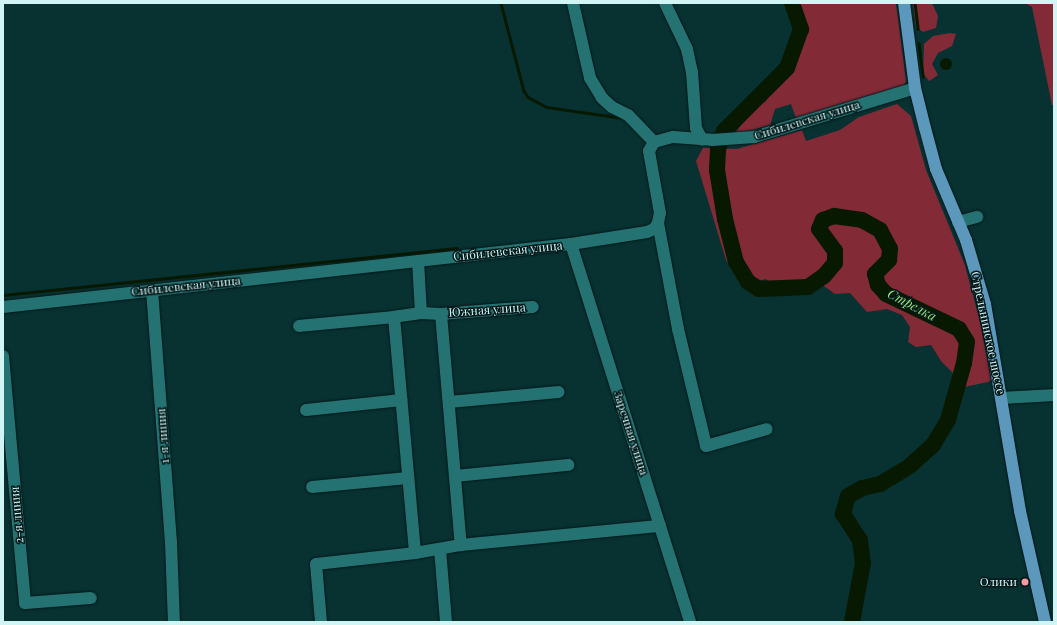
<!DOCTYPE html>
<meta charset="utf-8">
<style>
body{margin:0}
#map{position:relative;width:1057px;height:625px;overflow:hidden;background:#083232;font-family:"Playfair Display",serif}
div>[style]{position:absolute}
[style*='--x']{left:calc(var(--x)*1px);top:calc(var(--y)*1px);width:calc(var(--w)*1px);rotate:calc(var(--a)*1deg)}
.green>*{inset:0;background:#832a37}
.water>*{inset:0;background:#081901}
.round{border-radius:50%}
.stream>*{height:2.5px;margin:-1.25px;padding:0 1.25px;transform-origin:1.25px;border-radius:1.25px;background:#081901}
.river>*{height:16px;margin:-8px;padding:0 8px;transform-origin:8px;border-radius:8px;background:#081901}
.roads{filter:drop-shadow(0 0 1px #021718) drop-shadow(0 0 1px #021718)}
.minor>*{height:12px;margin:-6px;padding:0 6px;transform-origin:6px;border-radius:6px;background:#257272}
.major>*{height:12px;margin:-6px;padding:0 6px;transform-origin:6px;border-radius:6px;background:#5c97bc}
.dots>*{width:11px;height:11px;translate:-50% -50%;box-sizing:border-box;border:2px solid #001819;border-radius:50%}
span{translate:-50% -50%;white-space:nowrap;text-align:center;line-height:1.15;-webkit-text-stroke:3px #001819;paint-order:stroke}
.street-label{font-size:12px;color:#d1f4f4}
.poi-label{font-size:12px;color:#d1f4f4}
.right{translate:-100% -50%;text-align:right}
.water-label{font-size:13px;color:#9be773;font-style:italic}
.frame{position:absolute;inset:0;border:4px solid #d1f4f4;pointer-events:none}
</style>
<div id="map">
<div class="green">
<div style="clip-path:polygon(797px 3px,896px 3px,906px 81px,904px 85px,900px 89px,796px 118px,791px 104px,775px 109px,770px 125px,734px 135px,751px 111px,766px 101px,774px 85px,793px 65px,806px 32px,806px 22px)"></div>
<div style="clip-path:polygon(913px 3px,932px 3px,938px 16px,936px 28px,923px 32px,916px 27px)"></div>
<div style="clip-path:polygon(1025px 3px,1054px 3px,1054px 105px,1052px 105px,1032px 7px)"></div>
<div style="clip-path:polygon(950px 33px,956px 34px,952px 46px,938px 53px,932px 64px,938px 75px,929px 81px,923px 73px,924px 44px,933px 36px)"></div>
<div style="clip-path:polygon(897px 104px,911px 116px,926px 170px,965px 265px,981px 326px,991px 380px,988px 382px,964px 387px,971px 364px,966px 372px,955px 375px,941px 361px,931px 345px,916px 347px,908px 342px,910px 327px,902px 315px,887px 309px,867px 312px,850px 293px,835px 294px,824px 286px,809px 283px,773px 286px,766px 279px,753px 282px,733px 270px,726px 260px,696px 161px,703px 148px,737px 149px,802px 130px,806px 141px,840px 130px,859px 117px)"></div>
</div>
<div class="water">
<div class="round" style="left:940px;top:58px;width:12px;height:12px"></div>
</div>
<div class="stream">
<div style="--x:501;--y:3;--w:91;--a:75.4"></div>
<div style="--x:524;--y:91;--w:7;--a:56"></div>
<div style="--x:528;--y:97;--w:21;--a:28"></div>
<div style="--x:547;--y:107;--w:76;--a:8.3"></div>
<div style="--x:915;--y:3;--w:26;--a:83"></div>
<div style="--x:919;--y:43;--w:34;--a:83"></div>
<div style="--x:3;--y:295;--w:456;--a:-5.9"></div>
</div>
<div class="river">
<div style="--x:792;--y:3;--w:28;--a:71"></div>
<div style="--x:801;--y:29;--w:41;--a:109.7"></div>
<div style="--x:787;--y:68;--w:89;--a:135"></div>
<div style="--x:724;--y:131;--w:20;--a:108"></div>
<div style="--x:718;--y:150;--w:20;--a:93"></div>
<div style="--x:717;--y:170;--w:50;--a:80.7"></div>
<div style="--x:725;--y:219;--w:44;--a:75.7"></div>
<div style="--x:736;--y:262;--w:23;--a:59"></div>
<div style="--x:748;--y:282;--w:13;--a:32"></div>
<div style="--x:759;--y:289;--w:49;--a:-2.3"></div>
<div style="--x:808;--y:287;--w:19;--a:-35"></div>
<div style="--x:824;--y:276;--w:17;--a:-50"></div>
<div style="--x:835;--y:263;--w:12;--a:-90"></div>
<div style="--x:835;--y:251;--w:27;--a:-126"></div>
<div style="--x:819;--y:229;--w:10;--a:-66"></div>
<div style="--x:823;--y:220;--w:12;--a:-20"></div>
<div style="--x:834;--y:216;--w:28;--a:8"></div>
<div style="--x:862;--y:220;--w:21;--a:29"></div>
<div style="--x:880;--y:230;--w:21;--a:62"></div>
<div style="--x:890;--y:249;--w:11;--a:95"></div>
<div style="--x:889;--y:260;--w:20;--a:135"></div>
<div style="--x:875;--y:274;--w:11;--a:75"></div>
<div style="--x:878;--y:285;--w:12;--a:48"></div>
<div style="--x:886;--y:294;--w:81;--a:25.6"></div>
<div style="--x:959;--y:329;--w:15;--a:58"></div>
<div style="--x:967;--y:342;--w:21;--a:98"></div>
<div style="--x:964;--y:363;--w:59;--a:105.7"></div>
<div style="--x:948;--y:420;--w:29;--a:121"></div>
<div style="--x:933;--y:445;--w:31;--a:138"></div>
<div style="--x:910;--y:466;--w:35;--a:149"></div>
<div style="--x:880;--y:484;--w:18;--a:167"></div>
<div style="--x:862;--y:488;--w:16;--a:150"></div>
<div style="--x:848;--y:496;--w:19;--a:106"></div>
<div style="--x:843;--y:514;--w:31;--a:57"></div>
<div style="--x:860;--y:540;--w:23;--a:83"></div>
<div style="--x:863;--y:563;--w:60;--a:100.6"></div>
</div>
<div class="roads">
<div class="minor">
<div style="--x:573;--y:3;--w:77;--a:77.2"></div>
<div style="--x:590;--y:78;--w:23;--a:59"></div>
<div style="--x:602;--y:98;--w:13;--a:42"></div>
<div style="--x:612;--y:107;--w:18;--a:27"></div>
<div style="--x:628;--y:115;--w:37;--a:46"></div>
<div style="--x:665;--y:3;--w:51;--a:64.4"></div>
<div style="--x:687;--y:49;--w:24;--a:78"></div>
<div style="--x:692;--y:72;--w:56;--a:85.9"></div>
<div style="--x:696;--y:128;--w:13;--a:63"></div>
<div style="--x:958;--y:222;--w:20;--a:-15"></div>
<div style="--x:658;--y:223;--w:108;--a:79.3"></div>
<div style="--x:678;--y:329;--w:120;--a:76.5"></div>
<div style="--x:706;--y:446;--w:63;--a:-15.6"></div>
<div style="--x:571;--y:244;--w:396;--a:72.5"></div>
<div style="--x:418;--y:261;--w:52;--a:86.7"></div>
<div style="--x:421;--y:313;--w:20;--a:3"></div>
<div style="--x:441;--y:314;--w:232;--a:85.1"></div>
<div style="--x:461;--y:545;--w:200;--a:-5.5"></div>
<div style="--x:152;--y:290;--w:253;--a:85.7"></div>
<div style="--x:171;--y:542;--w:80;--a:87.9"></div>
<div style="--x:3;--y:307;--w:571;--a:-6.33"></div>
<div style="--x:571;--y:244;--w:77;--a:-9"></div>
<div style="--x:647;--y:232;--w:8;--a:-23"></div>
<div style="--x:654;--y:229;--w:7;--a:-56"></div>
<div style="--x:658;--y:223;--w:10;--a:-79"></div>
<div style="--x:660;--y:213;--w:63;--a:-100.1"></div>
<div style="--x:649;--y:151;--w:10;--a:-61"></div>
<div style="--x:654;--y:142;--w:20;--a:-15"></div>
<div style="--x:673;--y:137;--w:39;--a:4"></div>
<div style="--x:712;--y:140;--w:42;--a:-4.1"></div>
<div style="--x:754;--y:137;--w:168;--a:-16.9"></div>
<div style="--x:421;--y:313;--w:27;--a:172"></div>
<div style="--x:394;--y:317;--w:237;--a:84.9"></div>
<div style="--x:415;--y:553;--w:47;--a:-9.9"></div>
<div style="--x:441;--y:314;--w:92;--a:-4.4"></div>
<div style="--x:299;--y:326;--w:95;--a:-5.4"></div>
<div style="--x:3;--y:356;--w:248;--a:84.9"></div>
<div style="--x:25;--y:603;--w:66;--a:-4.3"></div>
<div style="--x:1002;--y:398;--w:52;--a:-3.3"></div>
<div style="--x:449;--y:402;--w:110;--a:-5.2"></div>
<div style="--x:306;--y:410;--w:96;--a:-6"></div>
<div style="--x:455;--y:476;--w:114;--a:-5.6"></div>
<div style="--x:312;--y:487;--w:96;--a:-5.4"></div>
<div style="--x:440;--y:549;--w:73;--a:85.3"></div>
<div style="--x:321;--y:622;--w:58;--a:-94.9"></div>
<div style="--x:316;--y:564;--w:100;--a:-6.3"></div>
</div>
<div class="major">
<div style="--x:904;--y:3;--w:86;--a:82.6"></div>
<div style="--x:915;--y:88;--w:41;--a:76"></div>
<div style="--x:925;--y:128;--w:42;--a:75"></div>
<div style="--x:936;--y:169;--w:77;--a:67.1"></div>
<div style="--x:966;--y:240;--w:67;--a:73.5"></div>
<div style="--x:985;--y:304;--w:210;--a:80.4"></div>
<div style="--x:1020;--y:511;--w:114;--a:77.3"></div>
</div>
</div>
<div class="dots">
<div style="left:1025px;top:582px;background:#f49aa0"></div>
</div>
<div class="street-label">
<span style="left:807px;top:120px;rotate:-17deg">Сибилевская улица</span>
<span style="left:508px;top:251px;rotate:-6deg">Сибилевская улица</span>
<span style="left:186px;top:286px;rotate:-6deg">Сибилевская улица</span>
<span style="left:487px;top:310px;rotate:-4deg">Южная улица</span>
<span style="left:988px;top:333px;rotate:78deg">Стрельнинское шоссе</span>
<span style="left:631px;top:433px;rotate:72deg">Заречная улица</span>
<span style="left:163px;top:436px;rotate:-94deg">1-я линия</span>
<span style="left:17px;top:515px;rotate:-95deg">2-я линия</span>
</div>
<div class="poi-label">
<span class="right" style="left:1017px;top:582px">Олики</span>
</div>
<div class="water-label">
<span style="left:912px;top:305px;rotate:28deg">Стрелка</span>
</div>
<div class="frame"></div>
</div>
